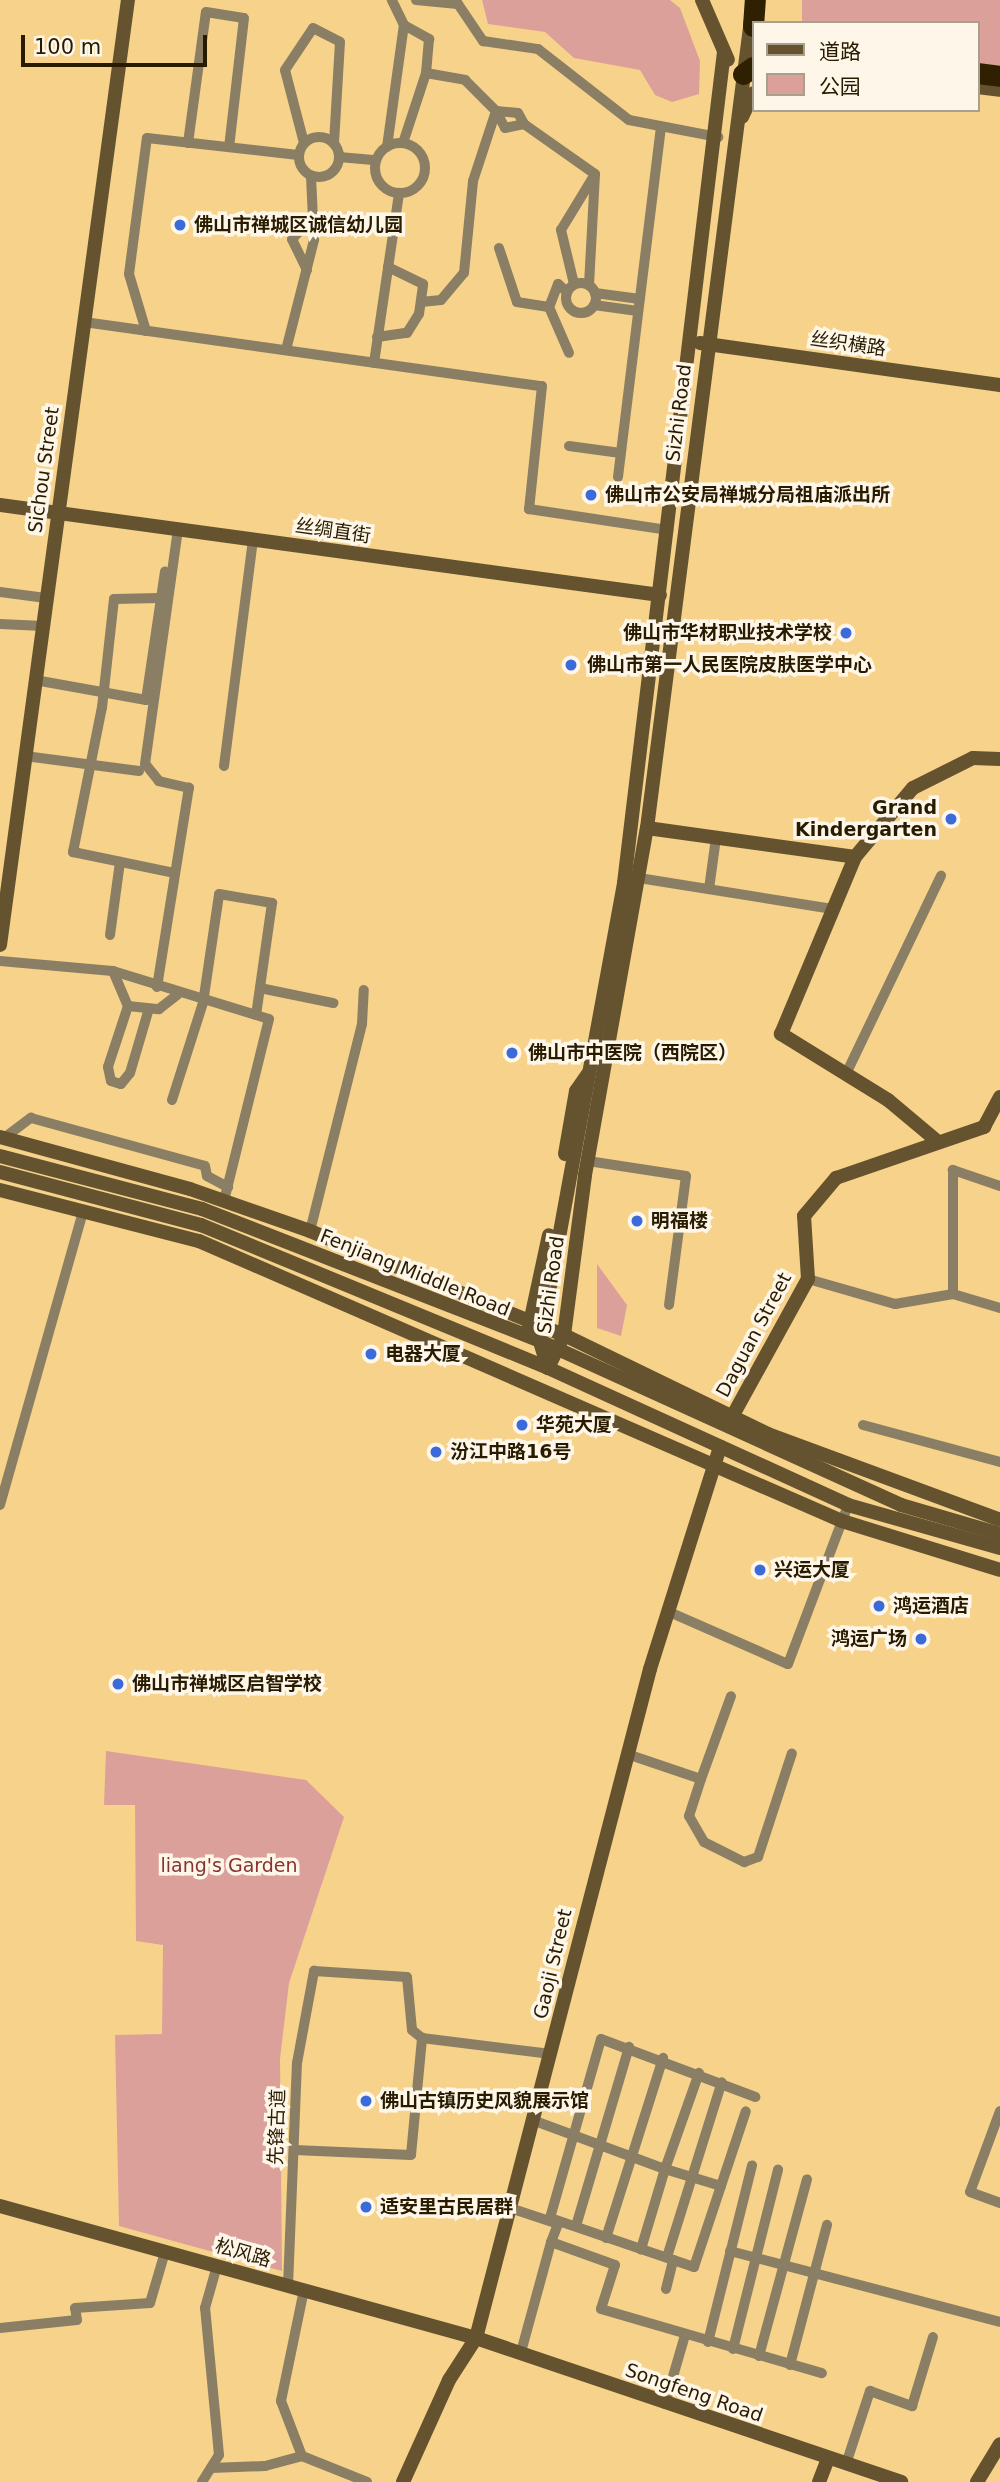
<!DOCTYPE html>
<meta charset="utf-8">
<style>
body{margin:0}
#map{position:relative;width:1000px;height:2482px;overflow:hidden;background:#f6d28a;font-family:"DejaVu Sans","Noto Sans SC",sans-serif}
div>[style]{position:absolute}
[style*='--x']{left:calc(var(--x)*1px);top:calc(var(--y)*1px);width:calc(var(--w)*1px);rotate:calc(var(--a)*1deg)}
.green>*{inset:0;background:#dca09b}
.street>*{height:10px;margin:-5px;padding:0 5px;transform-origin:5px;border-radius:5px;background:#8a7e65}
.street>.ring{margin:-5px;padding:0;box-sizing:content-box;background:none;border:10px solid #8a7e65;border-radius:50%}
.secondary>*{height:14px;margin:-7px;padding:0 7px;transform-origin:7px;border-radius:7px;background:#65532f}
.highway>*{height:21px;margin:-10.5px;padding:0 10.5px;transform-origin:10.5px;border-radius:10.5px;background:#2e2000}
.dots>*{width:19px;height:19px;translate:-50% -50%;box-sizing:border-box;border:4px solid #fef7e9;border-radius:50%}
span{translate:-50% -50%;white-space:nowrap;text-align:center;line-height:1.15;-webkit-text-stroke:7px #fef7e9;paint-order:stroke}
.poi-label{font-size:19px;color:#281b00;font-weight:700}
.left{translate:0 -50%;text-align:left}
.right{translate:-100% -50%;text-align:right}
.street-label{font-size:19px;color:#281b00}
.park-label{font-size:19px;color:#863331}
.legend{position:absolute;left:752px;top:21px;width:228px;height:91px;box-sizing:border-box;background:#fef7e9;border:2px solid #a89f8c;margin:0;padding:9px 12px;list-style:none;font-size:21px;color:#281b00}
.legend li{display:flex;align-items:center;gap:14px;height:35px}
.legend b{width:35px;border:2px solid #a89f8c}
.scale{position:absolute;left:21px;top:35px;width:186px;height:32px;box-sizing:border-box;border:4px solid #281b00;border-top:0;padding-left:9px;font-size:21px;line-height:24px;white-space:nowrap;color:#281b00;-webkit-text-stroke:5px #fef7e9;paint-order:stroke}
</style>
<div id="map">
<div class="green">
<div style="clip-path:polygon(482px 0,670px 0,680px 8px,700px 61px,699px 94px,672px 102px,655px 95px,640px 70px,574px 58px,545px 32px,488px 24px)"></div>
<div style="clip-path:polygon(802px 0,1000px 0,1000px 66px,977px 63px,977px 23px,802px 23px)"></div>
<div style="clip-path:polygon(597px 1264px,627px 1305px,621px 1336px,597px 1328px)"></div>
<div style="clip-path:polygon(106px 1751px,306px 1780px,344px 1817px,289px 1983px,280px 2059px,282px 2271px,119px 2226px,115px 2035px,162px 2034px,163px 1945px,136px 1941px,135px 1805px,104px 1805px)"></div>
</div>
<div class="street">
<div style="--x:416;--y:0;--w:42;--a:5.4"></div>
<div style="--x:458;--y:4;--w:45;--a:56"></div>
<div style="--x:483;--y:41;--w:56;--a:8.3"></div>
<div style="--x:538;--y:49;--w:115;--a:38"></div>
<div style="--x:629;--y:120;--w:91;--a:10.8"></div>
<div style="--x:404;--y:25;--w:29;--a:29"></div>
<div style="--x:429;--y:39;--w:34;--a:95"></div>
<div style="--x:496;--y:111;--w:19;--a:62"></div>
<div style="--x:505;--y:128;--w:19;--a:-12"></div>
<div style="--x:524;--y:124;--w:87;--a:35.2"></div>
<div style="--x:595;--y:174;--w:111;--a:93.1"></div>
<div class="ring" style="left:299px;top:137px;width:30px;height:30px"></div>
<div style="--x:188;--y:143;--w:132;--a:-82.2"></div>
<div style="--x:206;--y:12;--w:38;--a:9"></div>
<div style="--x:244;--y:18;--w:130;--a:96.6"></div>
<div style="--x:304;--y:143;--w:75;--a:-104.6"></div>
<div style="--x:285;--y:70;--w:50;--a:-56.3"></div>
<div style="--x:313;--y:28;--w:30;--a:27"></div>
<div style="--x:340;--y:42;--w:102;--a:93.4"></div>
<div style="--x:403;--y:143;--w:74;--a:-71.8"></div>
<div style="--x:426;--y:73;--w:40;--a:10"></div>
<div style="--x:465;--y:80;--w:44;--a:45"></div>
<div style="--x:496;--y:111;--w:22;--a:5"></div>
<div style="--x:518;--y:113;--w:13;--a:61"></div>
<div class="ring" style="left:375px;top:143px;width:40px;height:40px"></div>
<div style="--x:387;--y:147;--w:123;--a:-82.1"></div>
<div style="--x:404;--y:25;--w:28;--a:-116"></div>
<div style="--x:339;--y:157;--w:37;--a:5"></div>
<div style="--x:499;--y:248;--w:57;--a:71.6"></div>
<div style="--x:517;--y:302;--w:32;--a:9"></div>
<div style="--x:307;--y:270;--w:34;--a:-116"></div>
<div style="--x:292;--y:239;--w:30;--a:-46"></div>
<div class="ring" style="left:566px;top:283px;width:20px;height:20px"></div>
<div style="--x:574;--y:284;--w:56;--a:-103.5"></div>
<div style="--x:561;--y:230;--w:63;--a:-58.6"></div>
<div style="--x:567;--y:292;--w:12;--a:-138"></div>
<div style="--x:558;--y:284;--w:25;--a:111"></div>
<div style="--x:549;--y:307;--w:50;--a:66.5"></div>
<div style="--x:595;--y:293;--w:45;--a:7.6"></div>
<div style="--x:421;--y:302;--w:20;--a:-6"></div>
<div style="--x:441;--y:300;--w:35;--a:-50"></div>
<div style="--x:464;--y:273;--w:92;--a:-84.4"></div>
<div style="--x:473;--y:181;--w:74;--a:-71.8"></div>
<div style="--x:594;--y:305;--w:44;--a:7.8"></div>
<div style="--x:84;--y:322;--w:462;--a:8"></div>
<div style="--x:542;--y:386;--w:124;--a:96"></div>
<div style="--x:529;--y:509;--w:141;--a:8.6"></div>
<div style="--x:146;--y:331;--w:59;--a:-106.6"></div>
<div style="--x:129;--y:274;--w:137;--a:-82.5"></div>
<div style="--x:147;--y:138;--w:152;--a:6.4"></div>
<div style="--x:377;--y:337;--w:30;--a:-8"></div>
<div style="--x:407;--y:333;--w:22;--a:-58"></div>
<div style="--x:419;--y:314;--w:30;--a:-82"></div>
<div style="--x:423;--y:284;--w:39;--a:-154"></div>
<div style="--x:286;--y:350;--w:114;--a:-75.7"></div>
<div style="--x:314;--y:240;--w:64;--a:-92.7"></div>
<div style="--x:374;--y:363;--w:172;--a:-81.6"></div>
<div style="--x:569;--y:446;--w:52;--a:7.7"></div>
<div style="--x:618;--y:477;--w:353;--a:-83"></div>
<div style="--x:0;--y:592;--w:46;--a:7.4"></div>
<div style="--x:160;--y:598;--w:46;--a:178.8"></div>
<div style="--x:114;--y:599;--w:109;--a:96.3"></div>
<div style="--x:102;--y:707;--w:148;--a:101.3"></div>
<div style="--x:73;--y:852;--w:103;--a:11.7"></div>
<div style="--x:0;--y:624;--w:43;--a:2.7"></div>
<div style="--x:35;--y:680;--w:113;--a:10.2"></div>
<div style="--x:146;--y:700;--w:130;--a:-81.6"></div>
<div style="--x:25;--y:756;--w:115;--a:7.5"></div>
<div style="--x:224;--y:766;--w:229;--a:-82.7"></div>
<div style="--x:639;--y:878;--w:196;--a:9.1"></div>
<div style="--x:709;--y:889;--w:51;--a:-82.2"></div>
<div style="--x:110;--y:935;--w:74;--a:-82.2"></div>
<div style="--x:0;--y:961;--w:113;--a:5.1"></div>
<div style="--x:113;--y:971;--w:163;--a:17.1"></div>
<div style="--x:269;--y:1019;--w:187;--a:103.9"></div>
<div style="--x:113;--y:971;--w:38;--a:67"></div>
<div style="--x:128;--y:1006;--w:31;--a:6"></div>
<div style="--x:159;--y:1009;--w:24;--a:-38"></div>
<div style="--x:157;--y:987;--w:202;--a:-80.9"></div>
<div style="--x:189;--y:788;--w:31;--a:-167"></div>
<div style="--x:159;--y:781;--w:22;--a:-129"></div>
<div style="--x:145;--y:764;--w:238;--a:-82"></div>
<div style="--x:260;--y:988;--w:75;--a:11.6"></div>
<div style="--x:128;--y:1006;--w:64;--a:108.2"></div>
<div style="--x:108;--y:1067;--w:14;--a:78"></div>
<div style="--x:111;--y:1081;--w:10;--a:17"></div>
<div style="--x:121;--y:1084;--w:14;--a:-51"></div>
<div style="--x:130;--y:1073;--w:64;--a:-73.6"></div>
<div style="--x:846;--y:1074;--w:220;--a:-64.4"></div>
<div style="--x:172;--y:1100;--w:102;--a:-72.3"></div>
<div style="--x:203;--y:1003;--w:110;--a:-81.6"></div>
<div style="--x:219;--y:894;--w:54;--a:9.6"></div>
<div style="--x:272;--y:903;--w:113;--a:98.1"></div>
<div style="--x:4;--y:1138;--w:34;--a:-37"></div>
<div style="--x:31;--y:1118;--w:180;--a:15.4"></div>
<div style="--x:205;--y:1166;--w:10;--a:79"></div>
<div style="--x:207;--y:1176;--w:24;--a:28"></div>
<div style="--x:588;--y:1161;--w:99;--a:8.7"></div>
<div style="--x:686;--y:1176;--w:130;--a:97.5"></div>
<div style="--x:1000;--y:1186;--w:50;--a:-161.2"></div>
<div style="--x:953;--y:1170;--w:124;--a:90"></div>
<div style="--x:953;--y:1294;--w:49;--a:16.6"></div>
<div style="--x:310;--y:1231;--w:213;--a:-75.9"></div>
<div style="--x:362;--y:1024;--w:34;--a:-87"></div>
<div style="--x:808;--y:1279;--w:91;--a:16"></div>
<div style="--x:895;--y:1304;--w:59;--a:-9.8"></div>
<div style="--x:863;--y:1425;--w:142;--a:15.1"></div>
<div style="--x:0;--y:1505;--w:305;--a:-74.2"></div>
<div style="--x:667;--y:1611;--w:132;--a:23.7"></div>
<div style="--x:788;--y:1664;--w:170;--a:-69.3"></div>
<div style="--x:627;--y:1754;--w:78;--a:18.7"></div>
<div style="--x:701;--y:1779;--w:39;--a:108"></div>
<div style="--x:689;--y:1816;--w:30;--a:60"></div>
<div style="--x:704;--y:1842;--w:45;--a:26.6"></div>
<div style="--x:744;--y:1862;--w:15;--a:-20"></div>
<div style="--x:758;--y:1857;--w:109;--a:-71.9"></div>
<div style="--x:701;--y:1779;--w:88;--a:-70.1"></div>
<div style="--x:1000;--y:2111;--w:86;--a:110.3"></div>
<div style="--x:970;--y:2192;--w:32;--a:20"></div>
<div style="--x:535;--y:2121;--w:139;--a:20.3"></div>
<div style="--x:665;--y:2169;--w:102;--a:-70.5"></div>
<div style="--x:294;--y:2150;--w:117;--a:2.4"></div>
<div style="--x:411;--y:2155;--w:118;--a:-84.6"></div>
<div style="--x:721;--y:2186;--w:59;--a:-163.1"></div>
<div style="--x:665;--y:2169;--w:84;--a:106.7"></div>
<div style="--x:641;--y:2249;--w:56;--a:18.8"></div>
<div style="--x:694;--y:2267;--w:164;--a:-71.6"></div>
<div style="--x:510;--y:2208;--w:51;--a:18.4"></div>
<div style="--x:558;--y:2224;--w:19;--a:111"></div>
<div style="--x:551;--y:2242;--w:68;--a:19.8"></div>
<div style="--x:615;--y:2265;--w:46;--a:107.7"></div>
<div style="--x:601;--y:2309;--w:230;--a:16.2"></div>
<div style="--x:576;--y:2226;--w:187;--a:-73.5"></div>
<div style="--x:606;--y:2238;--w:189;--a:-72.4"></div>
<div style="--x:641;--y:2249;--w:96;--a:-161.2"></div>
<div style="--x:550;--y:2218;--w:186;--a:-74.1"></div>
<div style="--x:601;--y:2039;--w:165;--a:20.6"></div>
<div style="--x:730;--y:2251;--w:279;--a:14.7"></div>
<div style="--x:667;--y:2257;--w:183;--a:-72.6"></div>
<div style="--x:288;--y:2286;--w:223;--a:-87.7"></div>
<div style="--x:297;--y:2063;--w:94;--a:-79.5"></div>
<div style="--x:314;--y:1971;--w:93;--a:3.7"></div>
<div style="--x:407;--y:1977;--w:53;--a:84.6"></div>
<div style="--x:412;--y:2030;--w:13;--a:39"></div>
<div style="--x:422;--y:2038;--w:130;--a:7.1"></div>
<div style="--x:666;--y:2289;--w:30;--a:-76"></div>
<div style="--x:0;--y:2328;--w:77;--a:-5.9"></div>
<div style="--x:77;--y:2320;--w:12;--a:-99"></div>
<div style="--x:75;--y:2308;--w:75;--a:-3.8"></div>
<div style="--x:150;--y:2303;--w:53;--a:-73.6"></div>
<div style="--x:708;--y:2342;--w:182;--a:-76"></div>
<div style="--x:733;--y:2349;--w:185;--a:-75.9"></div>
<div style="--x:521;--y:2352;--w:114;--a:-74.7"></div>
<div style="--x:759;--y:2356;--w:183;--a:-74.8"></div>
<div style="--x:790;--y:2365;--w:145;--a:-75.2"></div>
<div style="--x:665;--y:2404;--w:72;--a:-73.8"></div>
<div style="--x:302;--y:2456;--w:59;--a:-110.9"></div>
<div style="--x:281;--y:2401;--w:113;--a:-78.3"></div>
<div style="--x:846;--y:2464;--w:77;--a:-71.8"></div>
<div style="--x:870;--y:2391;--w:45;--a:19.7"></div>
<div style="--x:912;--y:2406;--w:72;--a:-73.1"></div>
<div style="--x:211;--y:2468;--w:54;--a:-2.1"></div>
<div style="--x:265;--y:2466;--w:38;--a:-15"></div>
<div style="--x:302;--y:2456;--w:70;--a:21.8"></div>
<div style="--x:202;--y:2482;--w:32;--a:-58"></div>
<div style="--x:219;--y:2455;--w:148;--a:-95.4"></div>
<div style="--x:205;--y:2308;--w:44;--a:-74.1"></div>
</div>
<div class="secondary">
<div style="--x:702;--y:0;--w:65;--a:66.6"></div>
<div style="--x:977;--y:87;--w:23;--a:7"></div>
<div style="--x:742;--y:117;--w:26;--a:-65"></div>
<div style="--x:700;--y:343;--w:303;--a:8"></div>
<div style="--x:0;--y:505;--w:666;--a:7.77"></div>
<div style="--x:647;--y:828;--w:210;--a:7.9"></div>
<div style="--x:0;--y:945;--w:954;--a:-82.29"></div>
<div style="--x:0;--y:1137;--w:197;--a:15.3"></div>
<div style="--x:190;--y:1189;--w:127;--a:19.3"></div>
<div style="--x:310;--y:1231;--w:274;--a:22.3"></div>
<div style="--x:564;--y:1335;--w:227;--a:25.9"></div>
<div style="--x:768;--y:1434;--w:247;--a:20.3"></div>
<div style="--x:937;--y:1141;--w:64;--a:-140.1"></div>
<div style="--x:888;--y:1100;--w:126;--a:-148.3"></div>
<div style="--x:781;--y:1034;--w:192;--a:-67.3"></div>
<div style="--x:855;--y:857;--w:90;--a:-50"></div>
<div style="--x:913;--y:788;--w:67;--a:-26.6"></div>
<div style="--x:973;--y:758;--w:27;--a:2"></div>
<div style="--x:565;--y:1154;--w:64;--a:-80.1"></div>
<div style="--x:576;--y:1091;--w:21;--a:-55"></div>
<div style="--x:0;--y:1156;--w:209;--a:14.7"></div>
<div style="--x:202;--y:1209;--w:363;--a:21.3"></div>
<div style="--x:540;--y:1341;--w:397;--a:24.4"></div>
<div style="--x:901;--y:1505;--w:103;--a:16.3"></div>
<div style="--x:0;--y:1172;--w:208;--a:14.8"></div>
<div style="--x:201;--y:1225;--w:375;--a:22.4"></div>
<div style="--x:548;--y:1368;--w:330;--a:24.5"></div>
<div style="--x:848;--y:1505;--w:158;--a:15.8"></div>
<div style="--x:0;--y:1190;--w:205;--a:14.4"></div>
<div style="--x:199;--y:1241;--w:701;--a:23.53"></div>
<div style="--x:842;--y:1521;--w:165;--a:17.2"></div>
<div style="--x:528;--y:1332;--w:99;--a:-77.8"></div>
<div style="--x:548;--y:1368;--w:37;--a:-64"></div>
<div style="--x:564;--y:1335;--w:161;--a:-82.5"></div>
<div style="--x:585;--y:1175;--w:352;--a:-79.9"></div>
<div style="--x:647;--y:828;--w:816;--a:-82.67"></div>
<div style="--x:548;--y:1368;--w:28;--a:-107"></div>
<div style="--x:540;--y:1341;--w:466;--a:-79.6"></div>
<div style="--x:624;--y:883;--w:837;--a:-83.14"></div>
<div style="--x:732;--y:1417;--w:158;--a:-61.2"></div>
<div style="--x:808;--y:1279;--w:63;--a:-93.6"></div>
<div style="--x:804;--y:1216;--w:50;--a:-49.9"></div>
<div style="--x:836;--y:1178;--w:157;--a:-19"></div>
<div style="--x:984;--y:1127;--w:34;--a:-62"></div>
<div style="--x:0;--y:2206;--w:494;--a:15.5"></div>
<div style="--x:476;--y:2338;--w:449;--a:18.7"></div>
<div style="--x:403;--y:2482;--w:112;--a:-65.7"></div>
<div style="--x:449;--y:2380;--w:50;--a:-57.3"></div>
<div style="--x:476;--y:2338;--w:691;--a:-75.42"></div>
<div style="--x:650;--y:1669;--w:233;--a:-72.5"></div>
<div style="--x:819;--y:2482;--w:26;--a:-69"></div>
<div style="--x:977;--y:2482;--w:44;--a:-58.8"></div>
</div>
<div class="highway">
<div style="--x:753;--y:26;--w:26;--a:-86"></div>
<div style="--x:977;--y:73;--w:23;--a:7"></div>
<div style="--x:743;--y:74;--w:12;--a:-35"></div>
</div>
<div class="dots">
<div style="left:180px;top:225px;background:#3b6bdb"></div>
<div style="left:591px;top:495px;background:#3b6bdb"></div>
<div style="left:846px;top:633px;background:#3b6bdb"></div>
<div style="left:571px;top:665px;background:#3b6bdb"></div>
<div style="left:951px;top:819px;background:#3b6bdb"></div>
<div style="left:512px;top:1053px;background:#3b6bdb"></div>
<div style="left:637px;top:1221px;background:#3b6bdb"></div>
<div style="left:371px;top:1354px;background:#3b6bdb"></div>
<div style="left:522px;top:1425px;background:#3b6bdb"></div>
<div style="left:436px;top:1452px;background:#3b6bdb"></div>
<div style="left:760px;top:1570px;background:#3b6bdb"></div>
<div style="left:879px;top:1606px;background:#3b6bdb"></div>
<div style="left:921px;top:1639px;background:#3b6bdb"></div>
<div style="left:118px;top:1684px;background:#3b6bdb"></div>
<div style="left:366px;top:2101px;background:#3b6bdb"></div>
<div style="left:366px;top:2207px;background:#3b6bdb"></div>
</div>
<div class="poi-label">
<span class="left" style="left:194px;top:225px">佛山市禅城区诚信幼儿园</span>
<span class="left" style="left:605px;top:495px">佛山市公安局禅城分局祖庙派出所</span>
<span class="right" style="left:832px;top:633px">佛山市华材职业技术学校</span>
<span class="left" style="left:587px;top:665px">佛山市第一人民医院皮肤医学中心</span>
<span class="right" style="left:937px;top:819px">Grand<br>Kindergarten</span>
<span class="left" style="left:528px;top:1053px">佛山市中医院（西院区）</span>
<span class="left" style="left:651px;top:1221px">明福楼</span>
<span class="left" style="left:385px;top:1354px">电器大厦</span>
<span class="left" style="left:536px;top:1425px">华苑大厦</span>
<span class="left" style="left:450px;top:1452px">汾江中路16号</span>
<span class="left" style="left:774px;top:1570px">兴运大厦</span>
<span class="left" style="left:893px;top:1606px">鸿运酒店</span>
<span class="right" style="left:907px;top:1639px">鸿运广场</span>
<span class="left" style="left:132px;top:1684px">佛山市禅城区启智学校</span>
<span class="left" style="left:380px;top:2101px">佛山古镇历史风貌展示馆</span>
<span class="left" style="left:380px;top:2207px">适安里古民居群</span>
</div>
<div class="street-label">
<span style="left:848px;top:344px;rotate:8deg">丝织横路</span>
<span style="left:679px;top:413px;rotate:-83deg">Sizhi Road</span>
<span style="left:44px;top:470px;rotate:-82deg">Sichou Street</span>
<span style="left:333px;top:531px;rotate:8deg">丝绸直街</span>
<span style="left:415px;top:1273px;rotate:22deg">Fenjiang Middle Road</span>
<span style="left:551px;top:1285px;rotate:-82deg">Sizhi Road</span>
<span style="left:754px;top:1335px;rotate:-62deg">Daguan Street</span>
<span style="left:553px;top:1964px;rotate:-77deg">Gaoji Street</span>
<span style="left:277px;top:2127px;rotate:-88deg">先锋古道</span>
<span style="left:243px;top:2253px;rotate:16deg">松风路</span>
<span style="left:694px;top:2393px;rotate:19deg">Songfeng Road</span>
</div>
<div class="park-label">
<span style="left:229px;top:1866px">liang's Garden</span>
</div>
<ul class="legend">
<li><b style="height:9px;background:#65532f"></b>道路</li>
<li><b style="height:19px;background:#dca09b"></b>公园</li>
</ul>
<div class="scale">100 m</div>
</div>
